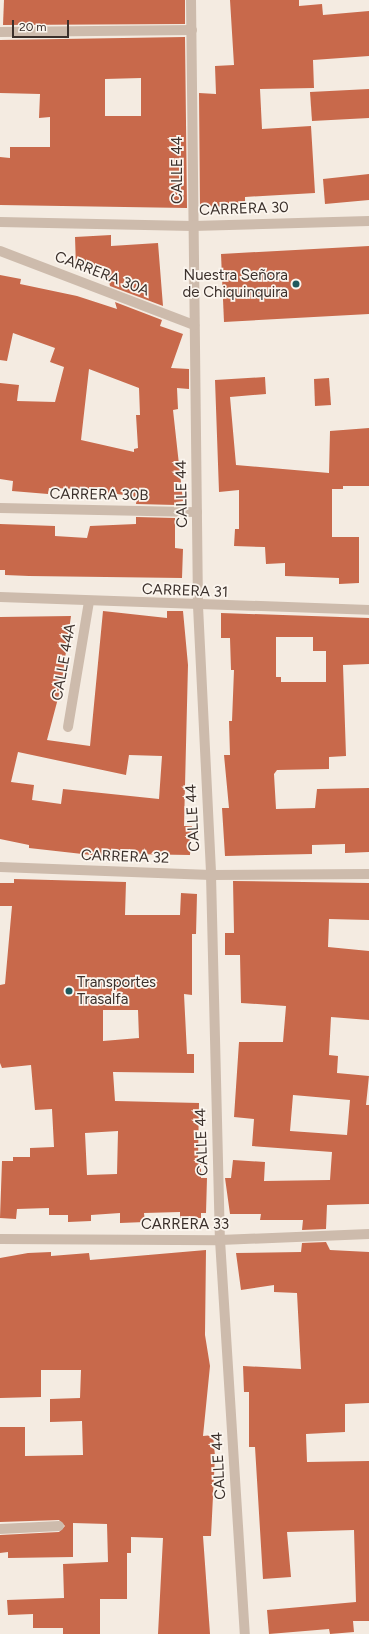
<!DOCTYPE html>
<meta charset="utf-8">
<style>
body{margin:0}
#map{position:relative;width:369px;height:1634px;overflow:hidden;background:#f4ebe1;font-family:Figtree,sans-serif}
div>[style]{position:absolute}
[style*='--x']{left:calc(var(--x)*1px);top:calc(var(--y)*1px);width:calc(var(--w)*1px);rotate:calc(var(--a)*1deg)}
.building>*{inset:0;background:#c8694b}
.minor>*{height:10px;margin:-5px;padding:0 5px;transform-origin:5px;border-radius:5px;background:#cdbbac}
.dots>*{width:11px;height:11px;translate:-50% -50%;box-sizing:border-box;border:2px solid #fbf5ee;border-radius:50%}
span{translate:-50% -50%;white-space:nowrap;text-align:center;line-height:1.15;-webkit-text-stroke:3.5px #fbf5ee;paint-order:stroke}
.street-label{font-size:15px;color:#3b302b}
.poi-label{font-size:15px;color:#3b302b}
.right{translate:-100% -50%;text-align:right}
.left{translate:0 -50%;text-align:left}
.scale{position:absolute;left:12px;top:20px;width:57px;height:18px;box-sizing:border-box;border:2px solid #3b302b;border-top:0;padding-left:5px;font-size:12px;line-height:14px;white-space:nowrap;color:#3b302b;-webkit-text-stroke:3px #fbf5ee;paint-order:stroke}
</style>
<div id="map">
<div class="building">
<div style="clip-path:polygon(4px 0,185px 0,185px 24px,3px 25px)"></div>
<div style="clip-path:polygon(230px 0,299px 0,299px 6px,322px 4px,323px 15px,369px 11px,369px 56px,313px 60px,314px 88px,260px 89px,262px 129px,311px 126px,315px 193px,245px 197px,245px 206px,200px 207px,199px 93px,216px 94px,215px 66px,234px 65px)"></div>
<div style="clip-path:polygon(evenodd,185px 37px,187px 208px,0 205px,0 157px,10px 158px,10px 147px,50px 147px,50px 117px,39px 118px,40px 94px,0 93px,0 40px,185px 37px,141px 78px,141px 116px,105px 116px,105px 79px,141px 78px)"></div>
<div style="clip-path:polygon(369px 89px,369px 118px,312px 121px,310px 92px)"></div>
<div style="clip-path:polygon(369px 174px,369px 200px,325px 204px,323px 179px)"></div>
<div style="clip-path:polygon(111px 235px,111px 246px,158px 243px,163px 306px,110px 286px,105px 267px,76px 268px,75px 237px)"></div>
<div style="clip-path:polygon(369px 246px,369px 314px,224px 322px,221px 254px)"></div>
<div style="clip-path:polygon(evenodd,0 275px,21px 279px,20px 284px,77px 296px,117px 309px,115px 302px,162px 320px,160px 326px,183px 334px,171px 368px,189px 369px,189px 389px,177px 388px,178px 409px,173px 410px,183px 501px,176px 502px,176px 505px,136px 504px,137px 497px,84px 489px,49px 488px,48px 494px,12px 491px,13px 481px,0 479px,0 383px,19px 385px,17px 401px,55px 402px,64px 367px,50px 362px,55px 348px,13px 333px,7px 361px,0 360px,0 275px,89px 369px,139px 388px,140px 415px,136px 415px,138px 448px,134px 449px,134px 452px,81px 440px,89px 369px)"></div>
<div style="clip-path:polygon(265px 377px,266px 394px,230px 397px,236px 465px,329px 473px,330px 431px,369px 428px,369px 486px,343px 486px,343px 489px,332px 489px,332px 537px,359px 537px,359px 583px,339px 584px,339px 578px,285px 576px,285px 563px,266px 564px,265px 547px,234px 546px,235px 529px,239px 529px,239px 490px,219px 492px,215px 380px)"></div>
<div style="clip-path:polygon(329px 378px,331px 405px,315px 406px,314px 379px)"></div>
<div style="clip-path:polygon(136px 517px,175px 518px,175px 548px,183px 549px,182px 578px,29px 576px,5px 575px,5px 570px,0 570px,0 524px,55px 526px,55px 536px,87px 538px,90px 526px,136px 524px)"></div>
<div style="clip-path:polygon(evenodd,103px 611px,167px 618px,167px 611px,183px 611px,188px 665px,184px 826px,192px 826px,190px 855px,127px 854px,127px 859px,29px 848px,29px 845px,0 839px,0 617px,71px 616px,61px 687px,47px 740px,90px 746px,103px 611px,18px 752px,126px 775px,129px 755px,162px 756px,159px 799px,63px 789px,61px 804px,32px 800px,34px 785px,11px 782px,18px 752px)"></div>
<div style="clip-path:polygon(evenodd,221px 613px,369px 618px,369px 664px,343px 665px,346px 756px,329px 757px,329px 769px,277px 770px,274px 774px,276px 809px,315px 808px,317px 789px,369px 788px,369px 852px,345px 853px,345px 844px,312px 845px,312px 854px,225px 856px,222px 808px,229px 808px,224px 755px,230px 755px,229px 721px,232px 721px,234px 670px,231px 670px,230px 638px,221px 638px,221px 613px,276px 637px,313px 637px,313px 651px,326px 651px,326px 682px,281px 682px,281px 677px,276px 677px,276px 637px)"></div>
<div style="clip-path:polygon(evenodd,14px 879px,126px 882px,125px 915px,180px 915px,181px 893px,197px 894px,196px 934px,192px 934px,192px 995px,184px 994px,187px 1054px,194px 1054px,194px 1073px,113px 1072px,115px 1101px,199px 1103px,198px 1160px,201px 1161px,201px 1178px,207px 1178px,206px 1213px,201px 1213px,201px 1218px,180px 1218px,180px 1212px,144px 1213px,145px 1222px,120px 1223px,120px 1213px,91px 1215px,91px 1221px,68px 1222px,68px 1215px,49px 1215px,49px 1208px,17px 1209px,16px 1219px,0 1218px,2px 1161px,13px 1161px,13px 1157px,30px 1157px,30px 1148px,54px 1147px,52px 1109px,35px 1110px,31px 1065px,2px 1068px,0 1063px,0 985px,5px 984px,12px 906px,0 906px,0 883px,14px 883px,14px 879px,103px 1010px,138px 1010px,139px 1038px,103px 1041px,103px 1010px,14px 879px,118px 1131px,117px 1174px,87px 1175px,85px 1133px,118px 1131px)"></div>
<div style="clip-path:polygon(evenodd,233px 881px,369px 883px,369px 920px,329px 919px,328px 947px,369px 951px,369px 1020px,331px 1017px,329px 1055px,338px 1056px,337px 1073px,369px 1076px,366px 1105px,369px 1105px,369px 1204px,327px 1205px,326px 1229px,302px 1230px,303px 1220px,260px 1220px,261px 1214px,230px 1214px,225px 1178px,231px 1178px,233px 1160px,265px 1162px,264px 1181px,330px 1180px,332px 1152px,252px 1146px,254px 1119px,234px 1117px,239px 1042px,283px 1042px,286px 1006px,241px 1003px,240px 955px,225px 955px,225px 933px,234px 933px,233px 881px,293px 1095px,350px 1100px,347px 1135px,290px 1131px,293px 1095px)"></div>
<div style="clip-path:polygon(326px 1242px,330px 1250px,369px 1252px,369px 1403px,345px 1404px,345px 1432px,306px 1434px,307px 1462px,369px 1461px,369px 1621px,353px 1621px,354px 1632px,330px 1634px,329px 1629px,269px 1634px,267px 1610px,356px 1602px,354px 1530px,287px 1532px,291px 1577px,263px 1579px,255px 1447px,249px 1447px,249px 1392px,244px 1392px,243px 1366px,301px 1369px,297px 1293px,274px 1292px,274px 1285px,241px 1290px,236px 1253px,301px 1252px,302px 1243px)"></div>
<div style="clip-path:polygon(206px 1250px,205px 1335px,210px 1366px,203px 1436px,213px 1435px,215px 1456px,211px 1536px,203px 1536px,210px 1634px,158px 1634px,163px 1538px,131px 1537px,131px 1553px,127px 1553px,127px 1599px,100px 1599px,100px 1634px,63px 1634px,63px 1628px,33px 1628px,33px 1614px,8px 1615px,7px 1600px,64px 1598px,63px 1564px,108px 1562px,107px 1524px,73px 1523px,73px 1557px,8px 1558px,8px 1552px,0 1553px,0 1535px,59px 1532px,65px 1526px,59px 1520px,0 1522px,0 1427px,25px 1427px,25px 1456px,83px 1455px,82px 1421px,50px 1422px,50px 1399px,80px 1398px,81px 1370px,41px 1370px,41px 1397px,0 1398px,0 1258px,28px 1253px,51px 1252px,51px 1256px,89px 1253px,90px 1260px)"></div>
</div>
<div class="minor">
<div style="--x:191;--y:0;--w:606;--a:89.34"></div>
<div style="--x:198;--y:606;--w:269;--a:87.2"></div>
<div style="--x:211;--y:875;--w:365;--a:88.6"></div>
<div style="--x:220;--y:1240;--w:395;--a:86.4"></div>
<div style="--x:0;--y:32;--w:192;--a:-0.6"></div>
<div style="--x:0;--y:222;--w:193;--a:1.2"></div>
<div style="--x:193;--y:226;--w:176;--a:-1.6"></div>
<div style="--x:0;--y:251;--w:208;--a:20.9"></div>
<div style="--x:0;--y:508;--w:197;--a:1.2"></div>
<div style="--x:0;--y:597;--w:369;--a:2"></div>
<div style="--x:68;--y:727;--w:127;--a:-80.5"></div>
<div style="--x:0;--y:867;--w:211;--a:2.2"></div>
<div style="--x:211;--y:875;--w:158;--a:-0.4"></div>
<div style="--x:0;--y:1239;--w:220;--a:0.3"></div>
<div style="--x:220;--y:1240;--w:149;--a:-2.3"></div>
<div style="--x:0;--y:1529;--w:59;--a:-2.9"></div>
</div>
<div class="dots">
<div style="left:296px;top:284px;background:#1f5a5e"></div>
<div style="left:69px;top:991px;background:#1f5a5e"></div>
</div>
<div class="street-label">
<span style="left:178px;top:170px;rotate:-90deg">CALLE 44</span>
<span style="left:244px;top:209px;rotate:-2deg">CARRERA 30</span>
<span style="left:102px;top:274px;rotate:21deg">CARRERA 30A</span>
<span style="left:182px;top:494px;rotate:-91deg">CALLE 44</span>
<span style="left:99px;top:495px;rotate:1deg">CARRERA 30B</span>
<span style="left:185px;top:591px;rotate:2deg">CARRERA 31</span>
<span style="left:64px;top:662px;rotate:-80deg">CALLE 44A</span>
<span style="left:193px;top:818px;rotate:-93deg">CALLE 44</span>
<span style="left:125px;top:857px;rotate:2deg">CARRERA 32</span>
<span style="left:202px;top:1142px;rotate:-92deg">CALLE 44</span>
<span style="left:185px;top:1225px">CARRERA 33</span>
<span style="left:219px;top:1466px;rotate:-93deg">CALLE 44</span>
</div>
<div class="poi-label">
<span class="right" style="left:288px;top:284px">Nuestra Señora<br>de Chiquinquira</span>
<span class="left" style="left:77px;top:991px">Transportes<br>Trasalfa</span>
</div>
<div class="scale">20 m</div>
</div>
